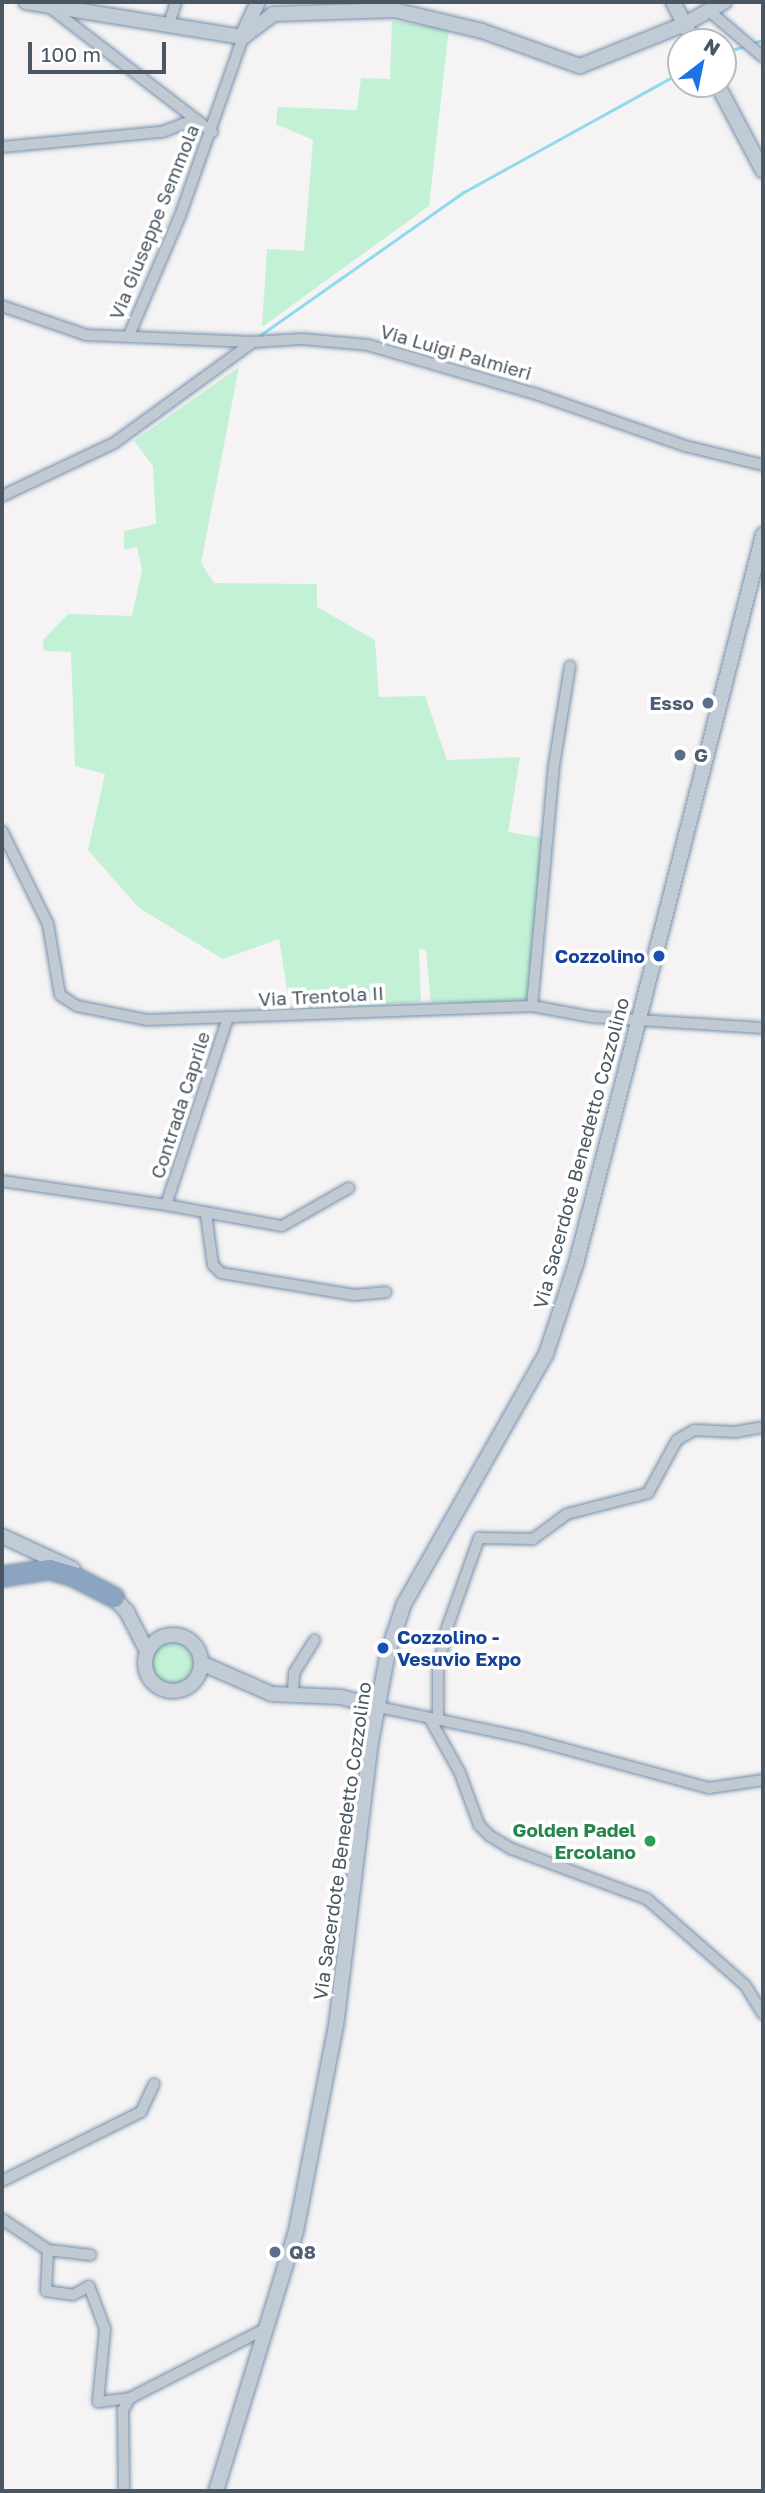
<!DOCTYPE html>
<style>
body{margin:0}
#map{position:relative;width:765px;height:2493px;overflow:hidden;background:#f5f3f3;font-family:"Golos Text",sans-serif}
div>[style]{position:absolute}
[style*='--x']{left:calc(var(--x)*1px);top:calc(var(--y)*1px);width:calc(var(--w)*1px);rotate:calc(var(--a)*1deg)}
.green>*{inset:0;background:#c3f1d5}
.round{border-radius:50%}
.stream>*{height:2.5px;margin:-1.25px;padding:0 1.25px;transform-origin:1.25px;border-radius:1.25px;background:#90daee}
.roads{filter:drop-shadow(0 0 2px #7690ad) drop-shadow(0 0 2px #7690ad)}
.street>*{height:10px;margin:-5px;padding:0 5px;transform-origin:5px;border-radius:5px;background:#c1cad2}
.secondary>*{height:14px;margin:-7px;padding:0 7px;transform-origin:7px;border-radius:7px;background:#c1cbd6}
.secondary>.ring{margin:-7px;padding:0;box-sizing:content-box;background:none;border:14px solid #c1cbd6;border-radius:50%}
.highway>*{height:19px;margin:-9.5px;padding:0 9.5px;transform-origin:9.5px;border-radius:9.5px;background:#8ba5c1}
.dots>*{width:19px;height:19px;translate:-50% -50%;box-sizing:border-box;border:4px solid #fff;border-radius:50%}
span{translate:-50% -50%;white-space:nowrap;text-align:center;line-height:1.15;-webkit-text-stroke:7px #fff;paint-order:stroke}
.street-label{font-size:19px;color:#4a5661}
.service-label{font-size:19px;color:#4e5e75;font-weight:700}
.right{translate:-100% -50%;text-align:right}
.left{translate:0 -50%;text-align:left}
.transit-label{font-size:19px;color:#164399;font-weight:700}
.leisure-label{font-size:19px;color:#27864d;font-weight:700}
.frame{position:absolute;inset:0;border:4px solid #4a5661;pointer-events:none}
.north{position:absolute;left:667px;top:28px;width:70px;height:70px;box-sizing:border-box;background:#fff;border:2px solid #b7bbc0;border-radius:50%;rotate:32deg;font-size:19px;font-weight:700;line-height:28px;text-align:center;color:#4a5661}
.north::after{content:'';display:block;margin:auto;width:24px;height:32px;background:#1a73e8;clip-path:polygon(50% 0,100% 100%,50% 72%,0 100%)}
.scale{position:absolute;left:28px;top:42px;width:138px;height:32px;box-sizing:border-box;border:4px solid #4a5661;border-top:0;padding-left:9px;font-size:21px;line-height:24px;white-space:nowrap;color:#4a5661;-webkit-text-stroke:5px #fff;paint-order:stroke}
</style>
<div id="map">
<div class="green">
<div style="clip-path:polygon(392px 21px,449px 29px,429px 206px,262px 327px,267px 249px,304px 251px,313px 140px,276px 124px,278px 107px,357px 110px,361px 78px,390px 79px)"></div>
<div style="clip-path:polygon(239px 367px,201px 563px,214px 583px,317px 584px,317px 607px,375px 640px,379px 697px,425px 696px,447px 760px,520px 757px,508px 832px,545px 838px,526px 1005px,431px 1002px,426px 951px,419px 948px,421px 1002px,355px 1006px,354px 993px,331px 994px,332px 1007px,302px 1010px,296px 995px,288px 995px,279px 939px,223px 959px,139px 908px,88px 850px,105px 774px,75px 766px,71px 652px,44px 651px,43px 640px,68px 614px,132px 616px,142px 570px,137px 547px,124px 549px,124px 531px,156px 524px,153px 466px,134px 441px)"></div>
<div class="round" style="left:151px;top:1641px;width:44px;height:44px"></div>
</div>
<div class="stream">
<div style="--x:753;--y:43;--w:10;--a:-17"></div>
<div style="--x:723;--y:53;--w:22;--a:-18"></div>
<div style="--x:259;--y:336;--w:251;--a:-35.1"></div>
<div style="--x:464;--y:192;--w:248;--a:-28.9"></div>
</div>
<div class="roads">
<div class="street">
<div style="--x:48;--y:6;--w:207;--a:37.5"></div>
<div style="--x:708;--y:10;--w:72;--a:40.5"></div>
<div style="--x:169;--y:24;--w:23;--a:-72"></div>
<div style="--x:2;--y:147;--w:161;--a:-5.4"></div>
<div style="--x:162;--y:132;--w:36;--a:-21"></div>
<div style="--x:2;--y:306;--w:89;--a:19"></div>
<div style="--x:86;--y:335;--w:167;--a:2.4"></div>
<div style="--x:253;--y:342;--w:49;--a:-3.5"></div>
<div style="--x:302;--y:339;--w:66;--a:5.2"></div>
<div style="--x:368;--y:345;--w:175;--a:16.3"></div>
<div style="--x:536;--y:394;--w:158;--a:19.2"></div>
<div style="--x:685;--y:446;--w:80;--a:13.7"></div>
<div style="--x:129;--y:335;--w:129;--a:-66.8"></div>
<div style="--x:180;--y:216;--w:190;--a:-70.6"></div>
<div style="--x:2;--y:496;--w:124;--a:-25.3"></div>
<div style="--x:114;--y:443;--w:172;--a:-36"></div>
<div style="--x:2;--y:831;--w:104;--a:63.7"></div>
<div style="--x:48;--y:924;--w:72;--a:80.4"></div>
<div style="--x:60;--y:995;--w:20;--a:33"></div>
<div style="--x:77;--y:1006;--w:71;--a:11.3"></div>
<div style="--x:147;--y:1020;--w:385;--a:-2.1"></div>
<div style="--x:532;--y:1006;--w:61;--a:10.4"></div>
<div style="--x:592;--y:1017;--w:171;--a:3.7"></div>
<div style="--x:532;--y:1006;--w:242;--a:-84.8"></div>
<div style="--x:554;--y:765;--w:100;--a:-80.8"></div>
<div style="--x:2;--y:1181;--w:166;--a:8.3"></div>
<div style="--x:166;--y:1205;--w:197;--a:-71.7"></div>
<div style="--x:166;--y:1205;--w:118;--a:10.3"></div>
<div style="--x:282;--y:1226;--w:77;--a:-29.6"></div>
<div style="--x:206;--y:1214;--w:51;--a:82.2"></div>
<div style="--x:213;--y:1265;--w:11;--a:45"></div>
<div style="--x:221;--y:1273;--w:135;--a:9.4"></div>
<div style="--x:354;--y:1295;--w:32;--a:-5"></div>
<div style="--x:293;--y:1693;--w:20;--a:-87"></div>
<div style="--x:294;--y:1673;--w:39;--a:-58"></div>
<div style="--x:378;--y:1707;--w:150;--a:11.9"></div>
<div style="--x:525;--y:1738;--w:191;--a:15.2"></div>
<div style="--x:709;--y:1788;--w:55;--a:-8.4"></div>
<div style="--x:430;--y:1719;--w:62;--a:60.9"></div>
<div style="--x:460;--y:1773;--w:55;--a:69.9"></div>
<div style="--x:479;--y:1825;--w:16;--a:45"></div>
<div style="--x:490;--y:1836;--w:26;--a:31"></div>
<div style="--x:512;--y:1849;--w:144;--a:20.3"></div>
<div style="--x:647;--y:1899;--w:130;--a:41.3"></div>
<div style="--x:745;--y:1985;--w:34;--a:58"></div>
<div style="--x:438;--y:1720;--w:49;--a:-90"></div>
<div style="--x:438;--y:1671;--w:44;--a:-78.2"></div>
<div style="--x:447;--y:1628;--w:96;--a:-70.4"></div>
<div style="--x:479;--y:1538;--w:54;--a:1.1"></div>
<div style="--x:533;--y:1539;--w:42;--a:-36.3"></div>
<div style="--x:567;--y:1514;--w:84;--a:-14.5"></div>
<div style="--x:648;--y:1493;--w:60;--a:-61.3"></div>
<div style="--x:677;--y:1440;--w:20;--a:-30"></div>
<div style="--x:694;--y:1430;--w:41;--a:2.8"></div>
<div style="--x:735;--y:1432;--w:28;--a:-10"></div>
<div style="--x:2;--y:2181;--w:155;--a:-26.4"></div>
<div style="--x:141;--y:2112;--w:31;--a:-65"></div>
<div style="--x:2;--y:2219;--w:55;--a:34"></div>
<div style="--x:48;--y:2250;--w:43;--a:6.6"></div>
<div style="--x:48;--y:2250;--w:41;--a:92.8"></div>
<div style="--x:46;--y:2291;--w:27;--a:8"></div>
<div style="--x:73;--y:2295;--w:18;--a:-29"></div>
<div style="--x:89;--y:2286;--w:46;--a:69.6"></div>
<div style="--x:105;--y:2329;--w:73;--a:95.5"></div>
<div style="--x:98;--y:2402;--w:32;--a:-7"></div>
<div style="--x:130;--y:2398;--w:152;--a:-27.1"></div>
<div style="--x:124;--y:2491;--w:81;--a:-90.7"></div>
<div style="--x:123;--y:2410;--w:14;--a:-60"></div>
</div>
<div class="secondary">
<div style="--x:26;--y:2;--w:220;--a:9.2"></div>
<div style="--x:673;--y:2;--w:45;--a:62.3"></div>
<div style="--x:244;--y:32;--w:33;--a:-65"></div>
<div style="--x:243;--y:37;--w:38;--a:-37"></div>
<div style="--x:273;--y:14;--w:121;--a:-1.9"></div>
<div style="--x:394;--y:10;--w:90;--a:13.4"></div>
<div style="--x:482;--y:31;--w:104;--a:19.7"></div>
<div style="--x:580;--y:66;--w:113;--a:-21.8"></div>
<div style="--x:685;--y:24;--w:45;--a:-29.4"></div>
<div style="--x:717;--y:84;--w:98;--a:62.1"></div>
<div style="--x:2;--y:1536;--w:78;--a:24.9"></div>
<div style="--x:108;--y:1592;--w:28;--a:46"></div>
<div style="--x:127;--y:1612;--w:44;--a:62.9"></div>
<div class="ring" style="left:145px;top:1635px;width:42px;height:42px"></div>
<div style="--x:201;--y:1663;--w:77;--a:23.6"></div>
<div style="--x:272;--y:1694;--w:69;--a:2.5"></div>
<div style="--x:341;--y:1697;--w:38;--a:15"></div>
<div style="--x:216;--y:2491;--w:272;--a:-72.9"></div>
<div style="--x:296;--y:2231;--w:209;--a:-79"></div>
<div style="--x:336;--y:2026;--w:286;--a:-83"></div>
<div style="--x:371;--y:1742;--w:92;--a:-79.3"></div>
<div style="--x:388;--y:1652;--w:51;--a:-71.6"></div>
<div style="--x:404;--y:1604;--w:288;--a:-60.4"></div>
<div style="--x:546;--y:1354;--w:95;--a:-71.6"></div>
<div style="--x:576;--y:1264;--w:753;--a:-75.61"></div>
</div>
<div class="highway">
<div style="--x:2;--y:1576;--w:48;--a:-8.5"></div>
<div style="--x:49;--y:1569;--w:25;--a:16"></div>
<div style="--x:73;--y:1576;--w:46;--a:27.1"></div>
</div>
</div>
<div class="dots">
<div style="left:708px;top:703px;background:#5c6f8a"></div>
<div style="left:680px;top:755px;background:#5c6f8a"></div>
<div style="left:659px;top:956px;background:#1a4fb4"></div>
<div style="left:383px;top:1648px;background:#1a4fb4"></div>
<div style="left:650px;top:1841px;background:#2e9e5b"></div>
<div style="left:275px;top:2252px;background:#5c6f8a"></div>
</div>
<div class="street-label">
<span style="left:154px;top:222px;rotate:-68deg">Via Giuseppe Semmola</span>
<span style="left:456px;top:352px;rotate:16deg">Via Luigi Palmieri</span>
<span style="left:321px;top:996px;rotate:-3deg">Via Trentola II</span>
<span style="left:180px;top:1105px;rotate:-72deg">Contrada Caprile</span>
<span style="left:581px;top:1153px;rotate:-75deg">Via Sacerdote Benedetto Cozzolino</span>
<span style="left:342px;top:1841px;rotate:-82deg">Via Sacerdote Benedetto Cozzolino</span>
</div>
<div class="service-label">
<span class="right" style="left:694px;top:703px">Esso</span>
<span class="left" style="left:694px;top:755px">G</span>
<span class="left" style="left:289px;top:2252px">Q8</span>
</div>
<div class="transit-label">
<span class="right" style="left:645px;top:956px">Cozzolino</span>
<span class="left" style="left:397px;top:1648px">Cozzolino -<br>Vesuvio Expo</span>
</div>
<div class="leisure-label">
<span class="right" style="left:636px;top:1841px">Golden Padel<br>Ercolano</span>
</div>
<div class="frame"></div>
<div class="north">N</div>
<div class="scale">100 m</div>
</div>
